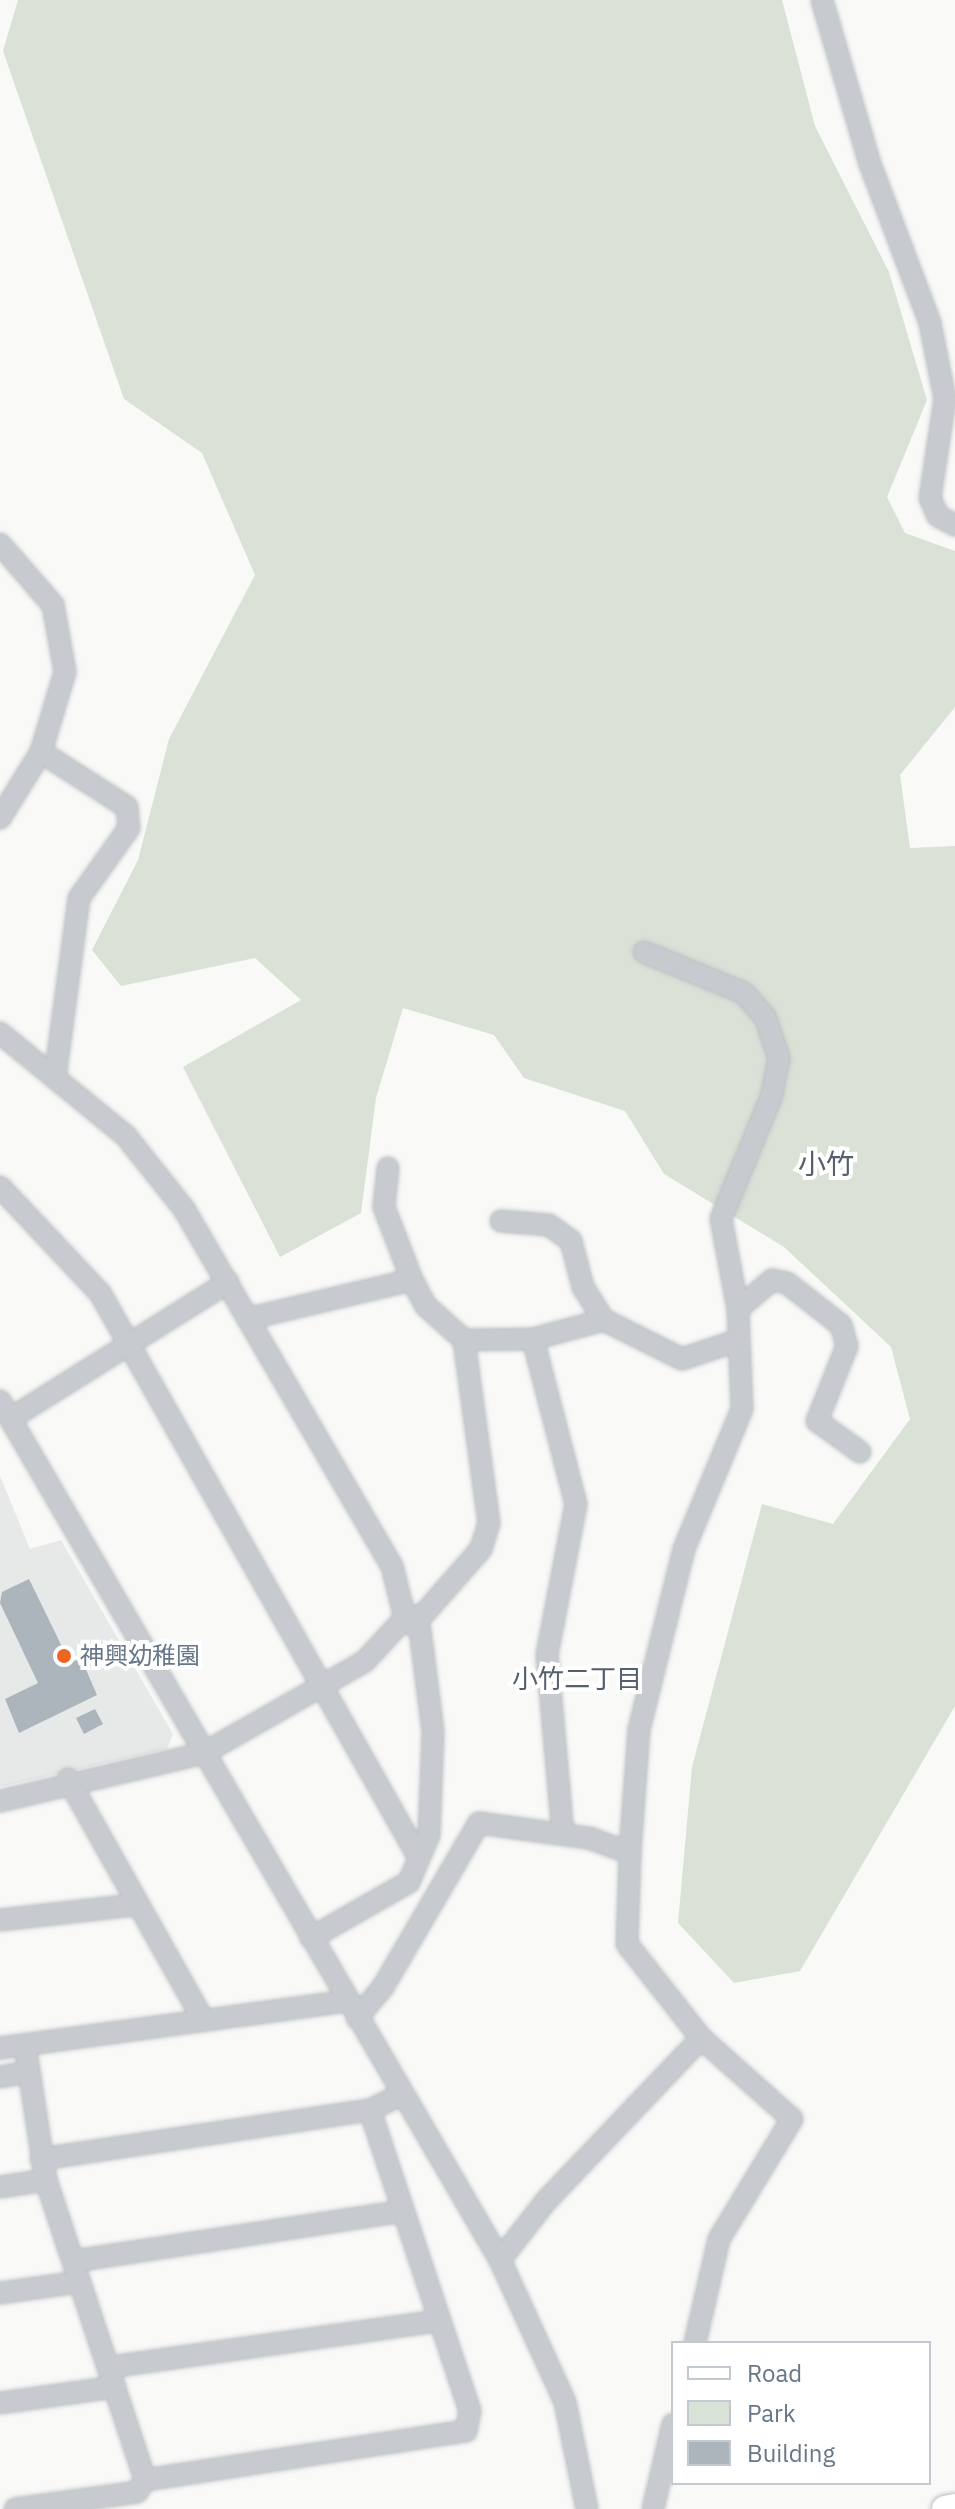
<!DOCTYPE html>
<meta charset="utf-8">
<style>
body{margin:0}
#map{position:relative;width:955px;height:2509px;overflow:hidden;background:#f9f9f7;font-family:"IBM Plex Sans","Noto Sans JP",sans-serif}
div>[style]{position:absolute}
[style*='--x']{left:calc(var(--x)*1px);top:calc(var(--y)*1px);width:calc(var(--w)*1px);rotate:calc(var(--a)*1deg)}
.built>*{inset:0;background:#e7e8e8}
.green>*{inset:0;background:#dae1d7}
.building>*{inset:0;background:#adb5bc}
.roads{filter:drop-shadow(0 0 2px #babec2) drop-shadow(0 0 2px #babec2)}
.minor>*{height:20px;margin:-10px;padding:0 10px;transform-origin:10px;border-radius:10px;background:#c7cace}
.major>*{height:26px;margin:-13px;padding:0 13px;transform-origin:13px;border-radius:13px;background:#fff}
.dots>*{width:22px;height:22px;translate:-50% -50%;box-sizing:border-box;border:4px solid #fff;border-radius:50%}
span{translate:-50% -50%;white-space:nowrap;text-align:center;line-height:1.15;-webkit-text-stroke:8px #fff;paint-order:stroke}
.poi-label{font-size:24px;color:#667789}
.left{translate:0 -50%;text-align:left}
.neighbourhood-label{font-size:26px;color:#55606e}
.quarter-label{font-size:28px;color:#55606e}
.legend{position:absolute;left:671px;top:2341px;width:260px;height:144px;box-sizing:border-box;background:#fff;border:2px solid #c2c9d0;margin:0;padding:10px 14px;list-style:none;font-size:24px;color:#667789}
.legend li{display:flex;align-items:center;gap:16px;height:40px}
.legend b{width:40px;border:2px solid #c2c9d0}
</style>
<div id="map">
<div class="built">
<div style="clip-path:polygon(0 1476px,30px 1549px,61px 1540px,173px 1734px,167px 1749px,0 1787px)"></div>
</div>
<div class="green">
<div style="clip-path:polygon(18px 0,782px 0,815px 126px,889px 272px,927px 400px,887px 497px,905px 533px,955px 551px,955px 707px,900px 775px,910px 848px,955px 846px,955px 1706px,800px 1971px,734px 1983px,678px 1923px,692px 1767px,762px 1504px,833px 1524px,910px 1419px,891px 1347px,784px 1247px,664px 1174px,625px 1111px,524px 1078px,494px 1035px,403px 1008px,376px 1098px,361px 1213px,280px 1257px,183px 1067px,301px 1000px,255px 958px,121px 986px,92px 950px,138px 860px,169px 739px,255px 575px,202px 453px,124px 399px,3px 51px)"></div>
</div>
<div class="building">
<div style="clip-path:polygon(29px 1579px,70px 1663px,81px 1658px,97px 1695px,19px 1733px,5px 1699px,38px 1683px,0 1603px,2px 1592px)"></div>
<div style="clip-path:polygon(95px 1709px,103px 1724px,84px 1734px,76px 1718px)"></div>
</div>
<div class="roads">
<div class="minor">
<div style="--x:822;--y:0;--w:171;--a:73.7"></div>
<div style="--x:870;--y:164;--w:170;--a:69.3"></div>
<div style="--x:930;--y:323;--w:77;--a:78.8"></div>
<div style="--x:945;--y:399;--w:100;--a:98.6"></div>
<div style="--x:930;--y:498;--w:20;--a:66"></div>
<div style="--x:938;--y:516;--w:19;--a:28"></div>
<div style="--x:0;--y:544;--w:81;--a:49"></div>
<div style="--x:53;--y:605;--w:68;--a:79.8"></div>
<div style="--x:65;--y:672;--w:84;--a:106.7"></div>
<div style="--x:41;--y:752;--w:78;--a:121.8"></div>
<div style="--x:41;--y:752;--w:102;--a:32.6"></div>
<div style="--x:127;--y:807;--w:21;--a:85"></div>
<div style="--x:129;--y:828;--w:86;--a:125.5"></div>
<div style="--x:79;--y:898;--w:175;--a:97.6"></div>
<div style="--x:644;--y:952;--w:108;--a:22.3"></div>
<div style="--x:744;--y:993;--w:32;--a:49"></div>
<div style="--x:765;--y:1017;--w:43;--a:71.1"></div>
<div style="--x:779;--y:1058;--w:38;--a:101"></div>
<div style="--x:772;--y:1095;--w:134;--a:112.4"></div>
<div style="--x:721;--y:1219;--w:92;--a:79.3"></div>
<div style="--x:738;--y:1309;--w:100;--a:87.7"></div>
<div style="--x:742;--y:1409;--w:152;--a:112.5"></div>
<div style="--x:684;--y:1549;--w:186;--a:104"></div>
<div style="--x:639;--y:1729;--w:124;--a:94.2"></div>
<div style="--x:630;--y:1853;--w:91;--a:91.9"></div>
<div style="--x:627;--y:1944;--w:120;--a:51.8"></div>
<div style="--x:701;--y:2038;--w:122;--a:41.7"></div>
<div style="--x:792;--y:2119;--w:140;--a:121.3"></div>
<div style="--x:719;--y:2239;--w:107;--a:103"></div>
<div style="--x:0;--y:1033;--w:163;--a:39.3"></div>
<div style="--x:126;--y:1136;--w:93;--a:51.5"></div>
<div style="--x:184;--y:1209;--w:413;--a:59.8"></div>
<div style="--x:392;--y:1566;--w:54;--a:76"></div>
<div style="--x:405;--y:1618;--w:19;--a:39"></div>
<div style="--x:420;--y:1630;--w:103;--a:82.7"></div>
<div style="--x:433;--y:1732;--w:103;--a:92.2"></div>
<div style="--x:429;--y:1835;--w:51;--a:113.1"></div>
<div style="--x:409;--y:1882;--w:113;--a:150.3"></div>
<div style="--x:388;--y:1168;--w:39;--a:96"></div>
<div style="--x:384;--y:1207;--w:78;--a:69"></div>
<div style="--x:412;--y:1280;--w:30;--a:62"></div>
<div style="--x:426;--y:1306;--w:51;--a:41.8"></div>
<div style="--x:464;--y:1340;--w:69;--a:-0.8"></div>
<div style="--x:533;--y:1339;--w:73;--a:-15"></div>
<div style="--x:604;--y:1320;--w:87;--a:26.6"></div>
<div style="--x:682;--y:1359;--w:60;--a:-18.4"></div>
<div style="--x:0;--y:1187;--w:146;--a:46.7"></div>
<div style="--x:100;--y:1293;--w:649;--a:60.55"></div>
<div style="--x:501;--y:1221;--w:48;--a:4.8"></div>
<div style="--x:549;--y:1225;--w:27;--a:36"></div>
<div style="--x:571;--y:1241;--w:48;--a:75.4"></div>
<div style="--x:583;--y:1287;--w:39;--a:58"></div>
<div style="--x:738;--y:1309;--w:45;--a:-40.5"></div>
<div style="--x:772;--y:1280;--w:15;--a:11"></div>
<div style="--x:787;--y:1283;--w:68;--a:37.9"></div>
<div style="--x:841;--y:1325;--w:22;--a:74"></div>
<div style="--x:847;--y:1346;--w:81;--a:111.8"></div>
<div style="--x:817;--y:1421;--w:53;--a:35.8"></div>
<div style="--x:251;--y:1318;--w:165;--a:-13.3"></div>
<div style="--x:533;--y:1339;--w:171;--a:75.4"></div>
<div style="--x:576;--y:1504;--w:154;--a:100.9"></div>
<div style="--x:547;--y:1655;--w:179;--a:84.9"></div>
<div style="--x:0;--y:1401;--w:994;--a:59.8"></div>
<div style="--x:500;--y:2260;--w:156;--a:65.4"></div>
<div style="--x:565;--y:2402;--w:109;--a:78.4"></div>
<div style="--x:13;--y:1417;--w:254;--a:-32.1"></div>
<div style="--x:68;--y:1779;--w:276;--a:60.7"></div>
<div style="--x:0;--y:1801;--w:210;--a:-13.2"></div>
<div style="--x:204;--y:1753;--w:185;--a:-29.7"></div>
<div style="--x:365;--y:1661;--w:59;--a:-47.1"></div>
<div style="--x:405;--y:1618;--w:18;--a:-9"></div>
<div style="--x:423;--y:1615;--w:88;--a:-48.7"></div>
<div style="--x:481;--y:1549;--w:27;--a:-73"></div>
<div style="--x:489;--y:1523;--w:185;--a:-97.8"></div>
<div style="--x:0;--y:1920;--w:135;--a:-6.4"></div>
<div style="--x:357;--y:2018;--w:40;--a:-50"></div>
<div style="--x:383;--y:1987;--w:190;--a:-59.7"></div>
<div style="--x:479;--y:1823;--w:111;--a:7.8"></div>
<div style="--x:589;--y:1838;--w:44;--a:20.1"></div>
<div style="--x:25;--y:2045;--w:137;--a:81.2"></div>
<div style="--x:46;--y:2180;--w:316;--a:71.7"></div>
<div style="--x:0;--y:2048;--w:350;--a:-7.7"></div>
<div style="--x:0;--y:2077;--w:29;--a:-10"></div>
<div style="--x:41;--y:2159;--w:333;--a:-8.5"></div>
<div style="--x:370;--y:2110;--w:34;--a:-26"></div>
<div style="--x:0;--y:2187;--w:47;--a:-8.7"></div>
<div style="--x:500;--y:2260;--w:75;--a:-52.1"></div>
<div style="--x:546;--y:2201;--w:225;--a:-46.4"></div>
<div style="--x:74;--y:2261;--w:333;--a:-8.6"></div>
<div style="--x:0;--y:2293;--w:80;--a:-7.9"></div>
<div style="--x:110;--y:2367;--w:332;--a:-8"></div>
<div style="--x:0;--y:2403;--w:116;--a:-7.9"></div>
<div style="--x:15;--y:2509;--w:123;--a:-7.9"></div>
<div style="--x:137;--y:2492;--w:14;--a:-56"></div>
<div style="--x:145;--y:2480;--w:325;--a:-8.7"></div>
<div style="--x:466;--y:2431;--w:20;--a:-79"></div>
<div style="--x:470;--y:2411;--w:317;--a:-108.4"></div>
<div style="--x:653;--y:2509;--w:87;--a:-76.8"></div>
</div>
<div class="major">
<div style="--x:945;--y:2509;--w:10;--a:-11"></div>
</div>
</div>
<div class="dots">
<div style="left:64px;top:1656px;background:#ee6522"></div>
</div>
<div class="poi-label">
<span class="left" style="left:80px;top:1656px">神興幼稚園</span>
</div>
<div class="neighbourhood-label">
<span style="left:577px;top:1679px">小竹二丁目</span>
</div>
<div class="quarter-label">
<span style="left:826px;top:1164px">小竹</span>
</div>
<ul class="legend">
<li><b style="height:10px;background:#fff"></b>Road</li>
<li><b style="height:22px;background:#dae1d7"></b>Park</li>
<li><b style="height:22px;background:#adb5bc"></b>Building</li>
</ul>
</div>
